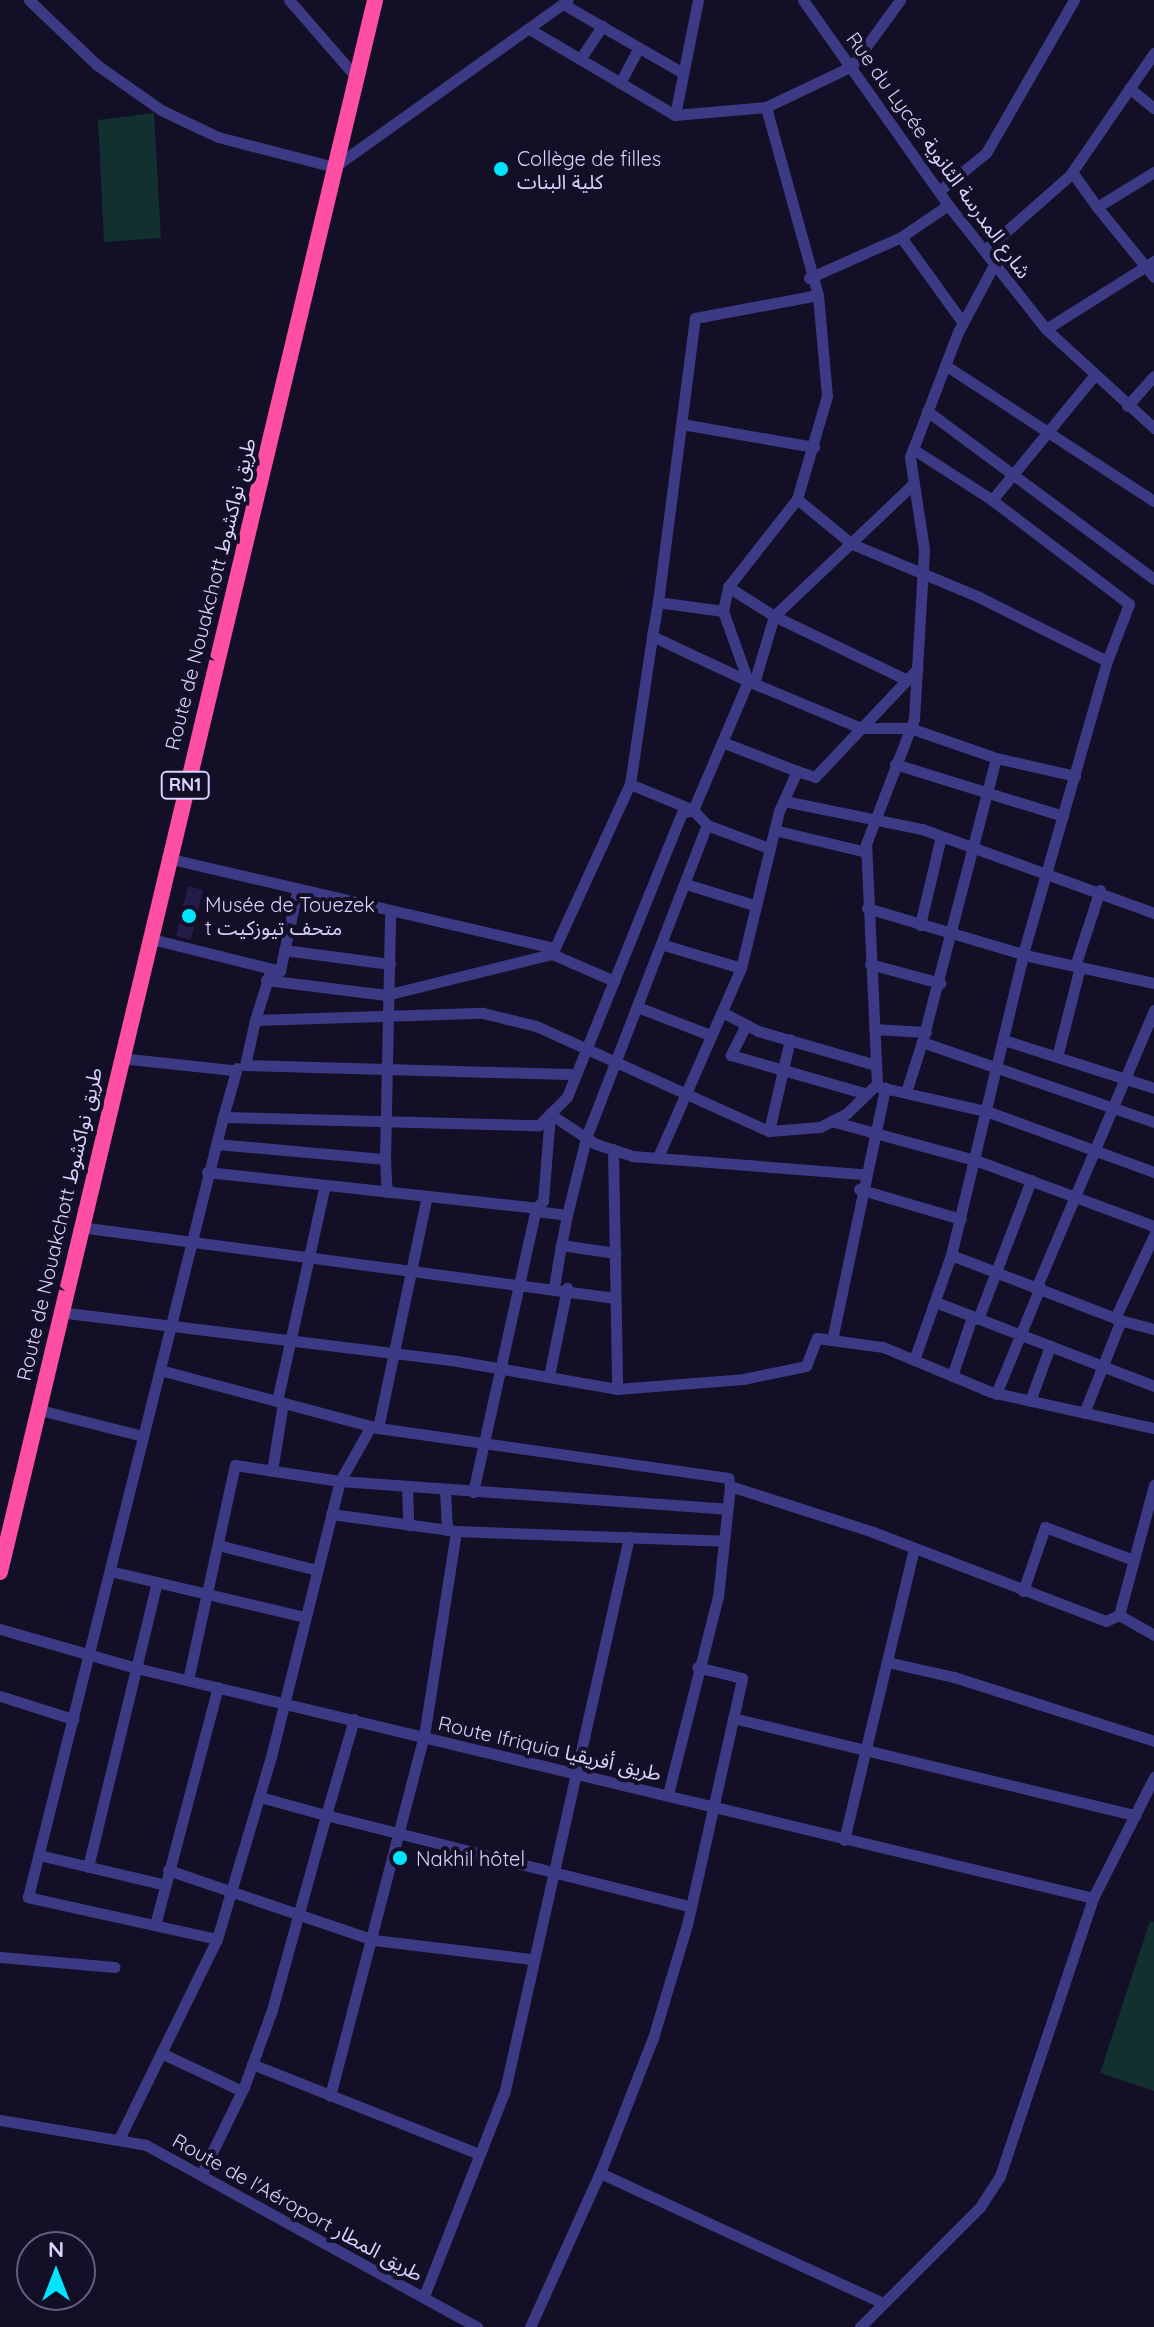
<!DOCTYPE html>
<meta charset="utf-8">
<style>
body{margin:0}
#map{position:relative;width:1154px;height:2327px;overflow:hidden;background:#130f26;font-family:Quicksand,"Noto Sans Arabic",sans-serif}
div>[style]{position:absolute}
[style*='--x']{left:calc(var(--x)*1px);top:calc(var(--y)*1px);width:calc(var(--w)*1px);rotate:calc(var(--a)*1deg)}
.green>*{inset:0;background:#12302f}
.building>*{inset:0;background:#241b47}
.minor>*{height:11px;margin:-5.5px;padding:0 5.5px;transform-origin:5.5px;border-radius:5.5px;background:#3d3a85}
.highway>*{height:16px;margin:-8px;padding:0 8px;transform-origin:8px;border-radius:8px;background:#ff4fa3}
.dots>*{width:22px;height:22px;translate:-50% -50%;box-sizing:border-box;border:4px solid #130f26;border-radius:50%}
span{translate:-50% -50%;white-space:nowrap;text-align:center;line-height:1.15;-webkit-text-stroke:8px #130f26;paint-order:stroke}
.shield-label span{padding:2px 6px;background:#130f26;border:2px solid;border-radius:6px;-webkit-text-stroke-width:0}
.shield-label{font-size:18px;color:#d9d4ff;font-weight:700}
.street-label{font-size:20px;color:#d9d4ff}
.poi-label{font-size:20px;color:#d9d4ff}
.left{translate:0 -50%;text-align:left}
.north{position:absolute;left:16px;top:2231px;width:80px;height:80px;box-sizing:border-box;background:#130f26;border:2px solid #625e7d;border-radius:50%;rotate:0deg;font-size:22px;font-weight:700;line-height:32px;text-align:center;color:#d9d4ff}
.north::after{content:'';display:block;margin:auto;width:28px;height:36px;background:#00e5ff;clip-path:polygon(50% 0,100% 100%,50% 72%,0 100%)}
</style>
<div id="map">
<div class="green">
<div style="clip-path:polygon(154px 113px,161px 238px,104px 242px,98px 120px)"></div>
<div style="clip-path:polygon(1150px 1921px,1154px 1922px,1154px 2091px,1100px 2073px)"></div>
</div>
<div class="building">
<div style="clip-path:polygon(188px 886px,203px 890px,191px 940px,176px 936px)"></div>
</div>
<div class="minor">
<div style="--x:29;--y:0;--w:94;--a:43.7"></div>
<div style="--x:97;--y:65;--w:78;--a:35.1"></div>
<div style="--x:161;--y:110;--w:63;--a:25.3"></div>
<div style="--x:218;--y:137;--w:120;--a:14.5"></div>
<div style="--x:334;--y:167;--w:287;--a:-35.5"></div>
<div style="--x:289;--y:0;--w:102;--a:49"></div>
<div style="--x:803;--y:0;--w:251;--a:54.7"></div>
<div style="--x:948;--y:205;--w:158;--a:51.7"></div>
<div style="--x:1046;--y:329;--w:147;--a:42.5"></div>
<div style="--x:563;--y:4;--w:138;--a:29.9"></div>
<div style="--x:531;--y:30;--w:167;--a:30.6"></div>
<div style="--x:675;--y:115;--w:91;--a:-5"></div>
<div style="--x:766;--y:107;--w:95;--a:-25.5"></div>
<div style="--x:852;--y:66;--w:82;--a:-54"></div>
<div style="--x:580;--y:59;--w:40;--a:-56"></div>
<div style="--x:620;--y:83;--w:40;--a:-62"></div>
<div style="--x:1129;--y:88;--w:32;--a:39"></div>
<div style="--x:675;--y:115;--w:117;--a:-78.7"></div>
<div style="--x:1072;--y:172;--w:43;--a:54.5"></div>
<div style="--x:1097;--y:207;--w:67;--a:-31.6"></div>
<div style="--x:939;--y:191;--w:60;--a:-39"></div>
<div style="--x:986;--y:153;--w:177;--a:-60.1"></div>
<div style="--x:1097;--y:207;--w:90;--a:50.8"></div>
<div style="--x:901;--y:237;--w:106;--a:54.2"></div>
<div style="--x:985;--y:250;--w:113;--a:-41.4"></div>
<div style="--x:1070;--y:175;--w:148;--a:-55.5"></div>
<div style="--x:809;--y:278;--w:101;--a:-24"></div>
<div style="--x:901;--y:237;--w:57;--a:-34.2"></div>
<div style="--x:1046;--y:329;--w:128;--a:-32.2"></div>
<div style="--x:945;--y:365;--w:249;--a:33.1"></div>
<div style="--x:1127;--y:406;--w:40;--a:-48"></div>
<div style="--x:927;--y:411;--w:282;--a:36.5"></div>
<div style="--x:682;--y:424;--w:134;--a:9.9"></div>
<div style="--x:913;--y:449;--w:94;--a:32.8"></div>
<div style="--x:992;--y:500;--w:161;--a:-50.6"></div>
<div style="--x:797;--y:499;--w:71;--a:39.3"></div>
<div style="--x:852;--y:544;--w:135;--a:22.6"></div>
<div style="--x:977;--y:596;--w:145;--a:26.6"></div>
<div style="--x:1107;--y:661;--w:302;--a:106"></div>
<div style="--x:1024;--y:951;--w:313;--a:103.5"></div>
<div style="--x:992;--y:500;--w:172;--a:37.2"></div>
<div style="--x:1129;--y:604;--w:61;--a:111.1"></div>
<div style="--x:728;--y:587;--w:54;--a:32.2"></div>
<div style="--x:774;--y:616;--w:70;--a:106.6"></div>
<div style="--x:658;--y:602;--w:35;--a:100"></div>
<div style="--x:652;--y:636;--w:106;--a:25.1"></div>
<div style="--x:748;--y:681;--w:122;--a:22.6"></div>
<div style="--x:861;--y:728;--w:49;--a:0"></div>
<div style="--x:910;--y:728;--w:91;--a:19.2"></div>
<div style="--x:996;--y:758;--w:293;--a:104.6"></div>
<div style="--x:922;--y:1042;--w:245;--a:19"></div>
<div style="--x:723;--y:611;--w:66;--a:-172.1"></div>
<div style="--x:658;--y:602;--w:286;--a:-82.6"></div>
<div style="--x:695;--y:318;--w:125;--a:-10.6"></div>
<div style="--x:907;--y:680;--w:148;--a:-154.3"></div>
<div style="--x:774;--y:616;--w:192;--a:-43.5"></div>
<div style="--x:722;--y:742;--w:80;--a:21.1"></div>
<div style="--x:996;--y:758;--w:81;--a:12.8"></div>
<div style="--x:895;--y:764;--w:176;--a:17.2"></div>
<div style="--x:630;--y:784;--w:150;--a:-81.5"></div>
<div style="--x:784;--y:801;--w:141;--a:11.5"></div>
<div style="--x:922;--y:829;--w:247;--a:19.9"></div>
<div style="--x:774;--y:830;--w:95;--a:13.4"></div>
<div style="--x:167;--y:858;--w:398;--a:13.1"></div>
<div style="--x:686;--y:884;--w:71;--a:17.2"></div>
<div style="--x:867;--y:908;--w:169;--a:16.5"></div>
<div style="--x:1029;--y:956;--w:128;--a:12.2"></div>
<div style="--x:920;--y:925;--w:91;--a:-76.7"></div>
<div style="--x:148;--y:938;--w:136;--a:14"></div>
<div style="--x:280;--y:971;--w:82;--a:-78"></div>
<div style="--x:664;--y:945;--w:80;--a:16.6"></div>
<div style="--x:284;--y:950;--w:107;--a:7.5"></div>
<div style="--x:552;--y:954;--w:68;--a:23.5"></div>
<div style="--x:870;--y:964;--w:73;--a:15.2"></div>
<div style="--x:1075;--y:966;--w:80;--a:-71.8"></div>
<div style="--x:271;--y:969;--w:53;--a:107.4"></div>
<div style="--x:255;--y:1020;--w:228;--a:-1.8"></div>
<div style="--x:483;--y:1013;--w:55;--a:13.8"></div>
<div style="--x:536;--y:1026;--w:256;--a:24.3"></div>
<div style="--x:769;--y:1131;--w:51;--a:-4.5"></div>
<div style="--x:820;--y:1127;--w:30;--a:-27"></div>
<div style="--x:847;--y:1113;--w:42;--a:-44"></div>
<div style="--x:877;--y:1084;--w:240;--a:-92.6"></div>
<div style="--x:866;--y:844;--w:134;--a:-69"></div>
<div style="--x:914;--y:719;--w:170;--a:-86.6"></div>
<div style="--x:924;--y:549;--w:93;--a:-98.7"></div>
<div style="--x:910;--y:457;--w:134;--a:-69"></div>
<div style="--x:958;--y:332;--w:78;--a:-61.8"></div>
<div style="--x:266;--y:980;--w:121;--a:7.1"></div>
<div style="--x:386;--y:995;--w:171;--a:-13.9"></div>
<div style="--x:552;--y:954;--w:187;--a:-65.4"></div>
<div style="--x:630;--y:784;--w:68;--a:22.4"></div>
<div style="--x:693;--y:810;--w:21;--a:47"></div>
<div style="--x:707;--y:825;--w:66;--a:20.4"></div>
<div style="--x:640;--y:1008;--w:75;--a:21.1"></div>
<div style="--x:722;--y:1012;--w:41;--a:27.8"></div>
<div style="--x:758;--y:1031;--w:123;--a:16.1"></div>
<div style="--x:255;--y:1020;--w:46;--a:102.5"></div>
<div style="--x:245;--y:1065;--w:331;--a:1.6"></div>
<div style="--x:746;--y:1025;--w:34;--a:117"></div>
<div style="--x:731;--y:1055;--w:141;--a:16"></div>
<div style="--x:874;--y:1029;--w:52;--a:3.3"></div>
<div style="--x:1004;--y:1040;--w:157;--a:17.7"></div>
<div style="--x:1057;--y:1057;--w:93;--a:-75.7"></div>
<div style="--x:120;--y:1058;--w:114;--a:6.1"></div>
<div style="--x:875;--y:1086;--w:117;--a:12.8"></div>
<div style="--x:989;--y:1112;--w:176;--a:20"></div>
<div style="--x:906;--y:1092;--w:52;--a:-72.3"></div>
<div style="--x:550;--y:1114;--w:55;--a:33.1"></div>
<div style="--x:596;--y:1144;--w:38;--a:18"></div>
<div style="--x:632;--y:1156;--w:231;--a:4.5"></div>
<div style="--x:223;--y:1117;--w:51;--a:-74.1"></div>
<div style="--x:831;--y:1121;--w:152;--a:15.2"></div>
<div style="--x:978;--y:1161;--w:188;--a:20.3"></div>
<div style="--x:769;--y:1131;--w:94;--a:-77.1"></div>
<div style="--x:216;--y:1144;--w:170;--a:5.1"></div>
<div style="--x:385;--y:1159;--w:247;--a:-88.8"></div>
<div style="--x:613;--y:1149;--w:240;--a:89"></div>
<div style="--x:658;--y:1157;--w:206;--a:-66.3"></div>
<div style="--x:741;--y:968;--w:162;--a:-76.4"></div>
<div style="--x:779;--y:811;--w:44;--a:-65.8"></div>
<div style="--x:797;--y:771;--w:19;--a:18"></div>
<div style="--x:815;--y:777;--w:149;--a:-46.6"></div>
<div style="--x:385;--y:1159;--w:33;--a:87"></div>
<div style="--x:207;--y:1172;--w:331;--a:6.2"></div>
<div style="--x:536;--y:1208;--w:291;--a:102.5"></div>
<div style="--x:859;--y:1189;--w:106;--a:16.4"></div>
<div style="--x:536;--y:1208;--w:10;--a:-45"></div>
<div style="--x:543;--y:1201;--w:87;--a:-85.4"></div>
<div style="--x:535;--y:1211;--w:32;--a:7"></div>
<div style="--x:567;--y:1215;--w:79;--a:-76.1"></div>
<div style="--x:586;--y:1138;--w:336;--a:-68.9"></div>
<div style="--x:567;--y:1215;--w:31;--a:101"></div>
<div style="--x:561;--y:1245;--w:55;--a:8.4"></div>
<div style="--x:80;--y:1227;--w:540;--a:7.56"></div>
<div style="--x:1037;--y:1286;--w:300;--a:-67"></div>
<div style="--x:554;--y:1287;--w:43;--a:-80.5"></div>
<div style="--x:938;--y:1303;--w:231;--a:21"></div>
<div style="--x:59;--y:1312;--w:401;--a:7"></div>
<div style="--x:457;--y:1361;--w:162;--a:9.9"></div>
<div style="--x:617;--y:1389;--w:126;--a:-4.5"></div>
<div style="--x:743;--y:1379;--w:64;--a:-11.7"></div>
<div style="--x:806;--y:1366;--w:30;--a:-69"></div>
<div style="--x:817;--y:1338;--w:67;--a:7.8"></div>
<div style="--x:883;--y:1347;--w:117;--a:22.6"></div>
<div style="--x:991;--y:1392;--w:167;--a:12.5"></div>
<div style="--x:978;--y:1319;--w:149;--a:-69.1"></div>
<div style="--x:1116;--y:1319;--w:39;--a:15"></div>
<div style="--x:832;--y:1340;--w:258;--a:-78.1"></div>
<div style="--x:914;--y:1360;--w:111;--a:-70.6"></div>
<div style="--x:951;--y:1255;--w:176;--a:21"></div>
<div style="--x:1115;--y:1318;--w:92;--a:-64.8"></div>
<div style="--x:160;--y:1370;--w:226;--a:14.9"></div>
<div style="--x:378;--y:1428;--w:354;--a:8.1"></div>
<div style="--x:728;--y:1478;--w:8;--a:76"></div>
<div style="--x:730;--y:1486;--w:150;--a:17.8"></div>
<div style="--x:873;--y:1532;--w:249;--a:20.9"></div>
<div style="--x:1106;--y:1621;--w:14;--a:-25"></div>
<div style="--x:549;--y:1376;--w:90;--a:-78.4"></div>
<div style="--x:952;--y:1376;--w:62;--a:-71.3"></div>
<div style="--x:996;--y:1394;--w:116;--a:-67.6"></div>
<div style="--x:277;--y:1401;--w:221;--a:-77.5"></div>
<div style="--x:1030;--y:1401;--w:59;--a:-70"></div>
<div style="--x:36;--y:1409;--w:110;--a:14.2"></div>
<div style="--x:1084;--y:1413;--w:100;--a:-68.3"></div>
<div style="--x:378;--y:1428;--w:237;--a:-78.1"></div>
<div style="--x:272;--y:1471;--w:69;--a:-80.8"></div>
<div style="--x:407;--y:1487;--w:38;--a:88"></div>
<div style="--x:445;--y:1490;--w:40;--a:87.1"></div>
<div style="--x:331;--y:1514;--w:126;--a:7.7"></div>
<div style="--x:218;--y:1545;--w:102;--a:14.2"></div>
<div style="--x:110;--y:1571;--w:200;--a:13.3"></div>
<div style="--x:1023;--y:1591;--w:68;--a:-71"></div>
<div style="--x:1045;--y:1527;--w:92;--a:20.4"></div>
<div style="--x:1119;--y:1615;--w:135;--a:-74.9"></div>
<div style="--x:1119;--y:1615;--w:40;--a:29.7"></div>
<div style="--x:0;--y:1629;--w:141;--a:16"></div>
<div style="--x:136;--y:1668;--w:984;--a:13.51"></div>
<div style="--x:887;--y:1662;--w:69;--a:12.6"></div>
<div style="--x:954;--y:1677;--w:210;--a:17.7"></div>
<div style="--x:188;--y:1680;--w:220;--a:-77.7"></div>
<div style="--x:235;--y:1465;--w:106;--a:8.7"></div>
<div style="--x:340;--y:1481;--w:388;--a:4.1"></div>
<div style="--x:0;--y:1696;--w:77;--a:17.5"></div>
<div style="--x:733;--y:1718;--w:414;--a:13.6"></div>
<div style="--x:668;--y:1794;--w:203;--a:-75.8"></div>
<div style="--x:718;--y:1597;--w:112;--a:-83.8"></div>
<div style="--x:260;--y:1797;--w:68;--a:15.3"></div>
<div style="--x:326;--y:1815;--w:100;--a:-73.7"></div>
<div style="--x:844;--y:1840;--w:299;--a:-76.5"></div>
<div style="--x:39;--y:1855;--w:130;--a:13.3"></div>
<div style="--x:88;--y:1867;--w:293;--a:-76.4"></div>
<div style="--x:168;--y:1870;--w:218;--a:18.8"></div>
<div style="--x:374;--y:1940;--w:159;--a:6.9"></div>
<div style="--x:155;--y:1925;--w:246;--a:-75.2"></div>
<div style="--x:217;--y:1939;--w:194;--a:-167.5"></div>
<div style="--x:28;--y:1897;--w:804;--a:-75.96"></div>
<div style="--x:223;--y:1117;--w:316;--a:1.5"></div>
<div style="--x:539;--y:1125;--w:40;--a:-45"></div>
<div style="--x:567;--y:1097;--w:306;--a:-68"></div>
<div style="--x:682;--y:813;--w:11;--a:-15"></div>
<div style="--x:693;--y:810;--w:140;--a:-66.9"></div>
<div style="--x:748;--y:681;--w:74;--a:-109.7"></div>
<div style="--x:723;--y:611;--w:25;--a:-78"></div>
<div style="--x:728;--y:587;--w:112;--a:-51.9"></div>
<div style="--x:797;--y:499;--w:107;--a:-73.8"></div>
<div style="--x:827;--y:396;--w:101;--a:-95.1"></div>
<div style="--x:818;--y:295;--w:195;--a:-105.5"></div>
<div style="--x:0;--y:1957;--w:115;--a:5"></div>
<div style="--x:161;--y:2053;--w:89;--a:25.1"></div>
<div style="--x:252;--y:2064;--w:244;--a:21.6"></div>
<div style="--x:330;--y:2096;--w:372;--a:-75.4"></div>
<div style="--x:424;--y:1736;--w:207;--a:-81.1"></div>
<div style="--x:456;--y:1531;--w:268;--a:2.1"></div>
<div style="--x:0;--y:2120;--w:148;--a:9.7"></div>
<div style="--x:146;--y:2145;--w:378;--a:28.8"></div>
<div style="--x:120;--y:2137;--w:220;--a:-63.9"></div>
<div style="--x:217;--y:1939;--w:190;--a:-73.5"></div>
<div style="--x:271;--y:1757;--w:284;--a:-76"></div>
<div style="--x:340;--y:1481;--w:63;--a:-60.6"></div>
<div style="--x:202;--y:2173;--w:96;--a:-64"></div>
<div style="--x:244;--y:2087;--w:82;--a:-70"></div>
<div style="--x:272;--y:2010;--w:202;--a:-74.5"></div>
<div style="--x:326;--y:1815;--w:376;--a:14.1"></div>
<div style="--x:600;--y:2173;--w:309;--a:24.7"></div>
<div style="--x:424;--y:2296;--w:221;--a:-68.5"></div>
<div style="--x:505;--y:2090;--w:567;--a:-77.36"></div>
<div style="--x:530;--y:2327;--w:169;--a:-65.6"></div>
<div style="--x:600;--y:2173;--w:145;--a:-68.6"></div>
<div style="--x:653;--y:2038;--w:118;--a:-73.3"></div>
<div style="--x:687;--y:1925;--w:253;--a:-77.4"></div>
<div style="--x:742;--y:1678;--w:46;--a:-166.3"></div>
<div style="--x:860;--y:2327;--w:170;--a:-45"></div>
<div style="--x:980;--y:2207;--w:37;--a:-57"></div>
<div style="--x:1000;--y:2176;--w:293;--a:-71.5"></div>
<div style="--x:1093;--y:1898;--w:136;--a:-63.2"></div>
</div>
<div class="highway">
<div style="--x:0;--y:1572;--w:1616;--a:-76.58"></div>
</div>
<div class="dots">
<div style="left:501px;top:169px;background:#00e5ff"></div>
<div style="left:189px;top:916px;background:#00e5ff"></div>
<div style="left:400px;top:1858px;background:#00e5ff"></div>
</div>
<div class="shield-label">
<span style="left:185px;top:785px">RN1</span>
</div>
<div class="street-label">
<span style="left:939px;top:155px;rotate:54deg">Rue du Lycée شارع المدرسة الثانوية</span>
<span style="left:210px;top:594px;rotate:-76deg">Route de Nouakchott طريق نواكشوط</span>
<span style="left:59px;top:1224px;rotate:-77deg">Route de Nouakchott طريق نواكشوط</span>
<span style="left:550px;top:1748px;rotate:13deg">Route Ifriquia طريق أفريقيا</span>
<span style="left:298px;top:2207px;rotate:29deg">Route de l'Aéroport طريق المطار</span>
</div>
<div class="poi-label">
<span class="left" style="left:517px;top:170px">Collège de filles<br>كلية البنات</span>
<span class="left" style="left:205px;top:916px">Musée de Touezek<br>t متحف تيوزكيت</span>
<span class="left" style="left:416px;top:1858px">Nakhil hôtel</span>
</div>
<div class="north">N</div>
</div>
